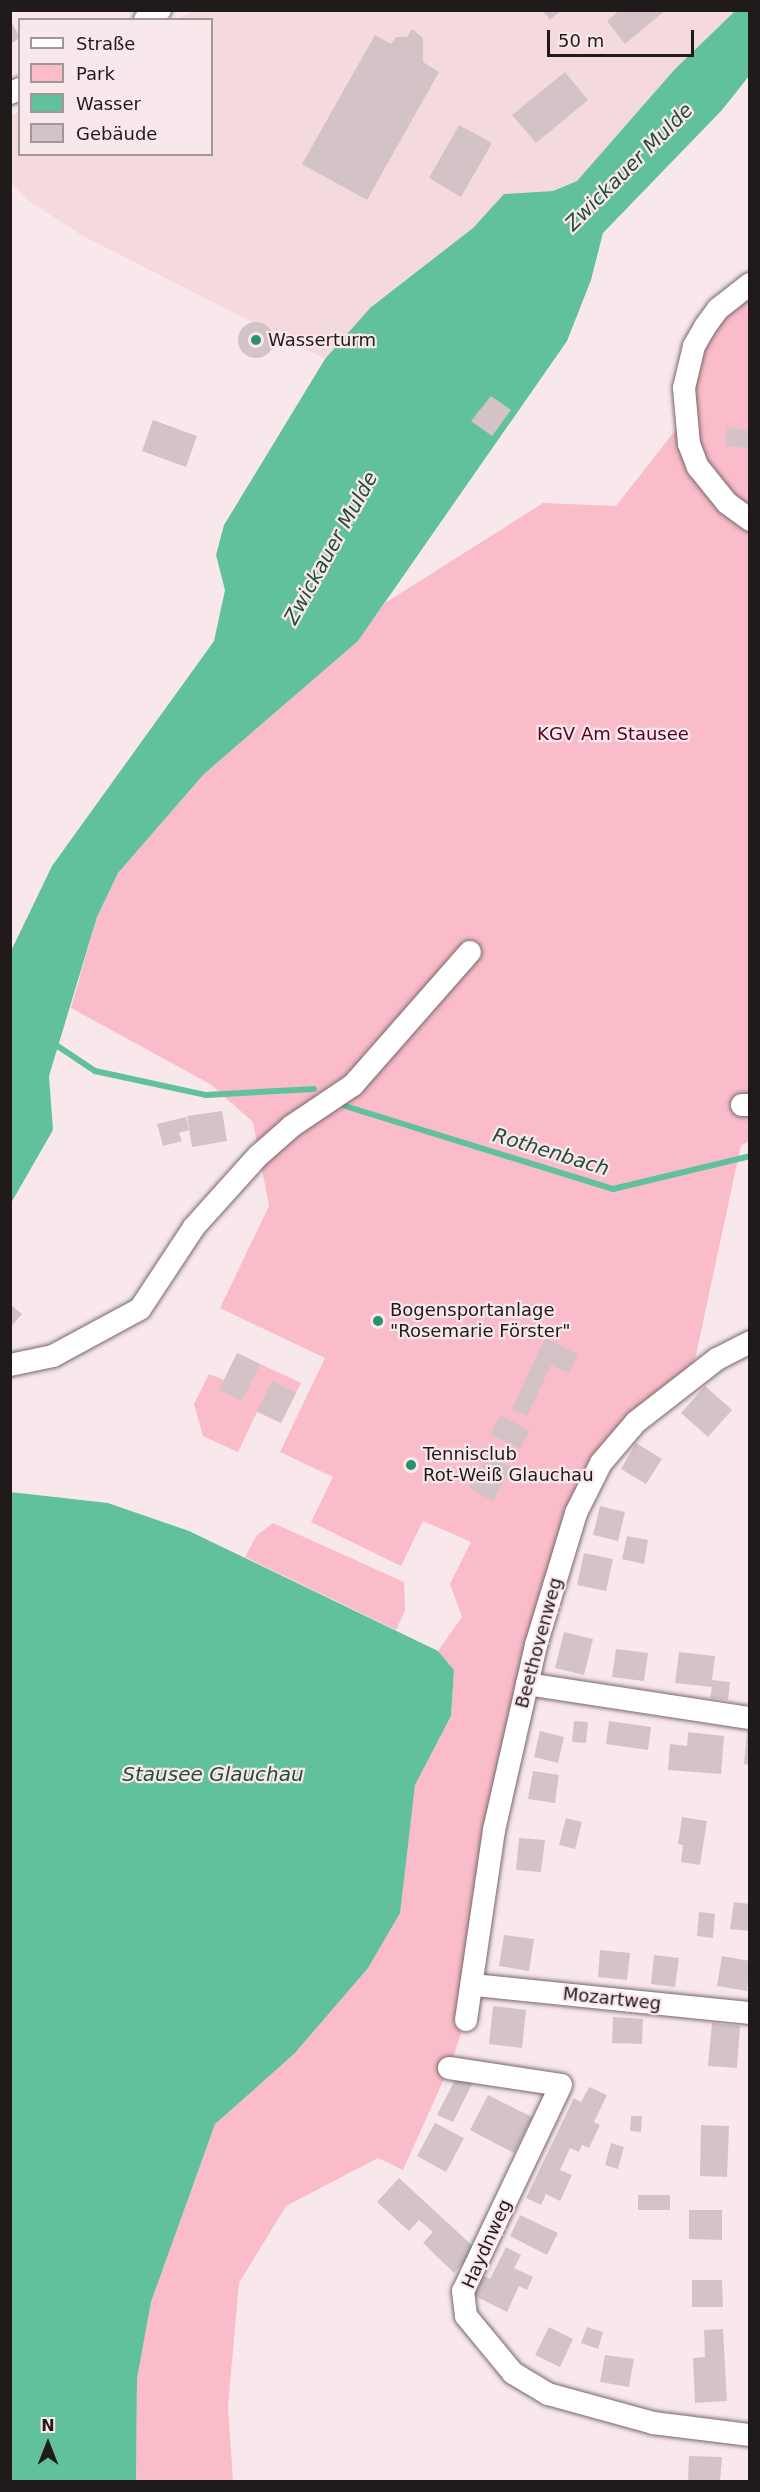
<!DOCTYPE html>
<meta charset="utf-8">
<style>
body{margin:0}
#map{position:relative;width:760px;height:2492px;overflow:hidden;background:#f9e8eb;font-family:"DejaVu Sans",sans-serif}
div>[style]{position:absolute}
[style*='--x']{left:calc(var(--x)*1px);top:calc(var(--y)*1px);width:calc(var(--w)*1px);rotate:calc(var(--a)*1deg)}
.built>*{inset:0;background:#f4dade}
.green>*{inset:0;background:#f9bcc8}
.water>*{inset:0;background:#61c19d}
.stream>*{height:6px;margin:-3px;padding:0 3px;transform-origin:3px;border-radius:3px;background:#61c19d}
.building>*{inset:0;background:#d4c3c6}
.round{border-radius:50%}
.roads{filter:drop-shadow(0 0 2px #77686b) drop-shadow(0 0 2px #77686b)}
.minor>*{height:22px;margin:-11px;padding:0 11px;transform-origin:11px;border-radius:11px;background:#fff}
.dots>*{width:16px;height:16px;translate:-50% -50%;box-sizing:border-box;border:3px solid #f9e8eb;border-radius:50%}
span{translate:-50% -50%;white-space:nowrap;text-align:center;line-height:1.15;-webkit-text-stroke:4.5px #f9e8eb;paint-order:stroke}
.poi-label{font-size:18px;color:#201a1b}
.left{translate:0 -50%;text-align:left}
.park-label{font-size:18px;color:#500321}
.street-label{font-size:18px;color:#201a1b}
.water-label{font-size:20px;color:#224c3c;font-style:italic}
.frame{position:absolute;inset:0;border:12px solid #201a1b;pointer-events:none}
.legend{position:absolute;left:18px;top:18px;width:195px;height:138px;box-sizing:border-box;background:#f9e8eb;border:2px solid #a29698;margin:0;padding:8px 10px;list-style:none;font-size:18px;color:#201a1b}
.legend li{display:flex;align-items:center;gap:12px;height:30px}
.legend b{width:30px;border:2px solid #a29698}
.north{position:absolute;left:18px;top:2414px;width:60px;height:60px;-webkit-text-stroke:4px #f9e8eb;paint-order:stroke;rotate:0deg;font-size:16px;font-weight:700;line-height:24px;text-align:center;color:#201a1b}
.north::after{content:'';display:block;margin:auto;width:21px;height:27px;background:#201a1b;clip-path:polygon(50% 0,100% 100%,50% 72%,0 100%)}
.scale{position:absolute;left:547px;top:30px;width:147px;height:27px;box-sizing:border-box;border:3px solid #201a1b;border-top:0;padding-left:8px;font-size:18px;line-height:21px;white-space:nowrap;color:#201a1b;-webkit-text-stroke:4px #f9e8eb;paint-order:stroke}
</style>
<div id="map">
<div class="built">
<div style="clip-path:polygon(193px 11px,735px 11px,675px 69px,577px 181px,553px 191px,504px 194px,473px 228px,370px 308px,325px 359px,81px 235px,29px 201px,11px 182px,10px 117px,19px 111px,20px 154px,212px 154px,212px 20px,177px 19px)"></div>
</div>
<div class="green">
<div style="clip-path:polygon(749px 284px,749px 1142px,741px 1145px,691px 1378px,601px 1463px,536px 1645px,466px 2020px,449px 2068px,403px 2170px,378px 2158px,286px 2206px,239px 2283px,228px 2406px,233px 2481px,136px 2481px,137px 2379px,151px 2302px,215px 2123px,294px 2054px,408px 1840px,415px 1785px,451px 1716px,454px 1670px,438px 1651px,462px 1617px,450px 1584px,471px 1542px,423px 1521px,401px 1566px,311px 1522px,333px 1477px,280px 1452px,325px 1358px,220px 1308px,269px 1206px,253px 1122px,210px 1084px,71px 1008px,97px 917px,118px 873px,204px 774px,358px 641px,385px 603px,543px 503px,616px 506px,685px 418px,687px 368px)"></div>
<div style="clip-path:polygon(237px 1353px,301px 1383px,281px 1423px,257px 1412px,238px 1452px,203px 1436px,194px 1404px,209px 1374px,224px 1380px)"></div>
<div style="clip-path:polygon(273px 1523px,404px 1582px,405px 1611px,396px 1630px,245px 1557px,257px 1535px)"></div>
</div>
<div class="water">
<div style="clip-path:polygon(735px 11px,749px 11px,749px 76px,722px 110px,603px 233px,591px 280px,567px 341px,358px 641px,204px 774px,118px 873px,97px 917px,49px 1076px,53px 1130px,11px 1203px,11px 951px,52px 866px,214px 641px,225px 590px,216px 555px,224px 525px,325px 359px,370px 308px,473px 228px,504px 194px,553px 191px,577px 181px,675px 69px)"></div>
<div style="clip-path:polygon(10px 1492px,108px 1503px,189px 1531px,438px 1651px,454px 1670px,451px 1716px,415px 1785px,400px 1913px,368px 1968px,294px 2054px,215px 2124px,151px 2302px,137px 2379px,136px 2481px,11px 2481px)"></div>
</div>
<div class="stream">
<div style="--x:53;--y:1043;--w:50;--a:33.7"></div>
<div style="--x:95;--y:1071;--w:114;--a:12.2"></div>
<div style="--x:206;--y:1095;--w:108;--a:-3.2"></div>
<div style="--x:345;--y:1106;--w:281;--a:17.2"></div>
<div style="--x:613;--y:1189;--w:141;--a:-13.5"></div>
</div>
<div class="building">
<div style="clip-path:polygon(542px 10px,562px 10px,550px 20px)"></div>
<div style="clip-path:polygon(620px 10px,666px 10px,625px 44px,607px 21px)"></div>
<div style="clip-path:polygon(10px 20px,20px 37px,10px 45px)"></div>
<div style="clip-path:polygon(412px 29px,423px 38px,423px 62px,439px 72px,367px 200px,302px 164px,375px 35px,391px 44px,396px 37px,407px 37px)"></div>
<div style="clip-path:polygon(565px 72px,588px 100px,536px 143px,512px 115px)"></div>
<div style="clip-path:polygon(459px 125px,492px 143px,461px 197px,429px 178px)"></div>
<div class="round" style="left:238px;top:322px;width:36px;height:36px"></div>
<div style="clip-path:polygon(491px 396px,511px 410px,492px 436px,471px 421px)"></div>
<div style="clip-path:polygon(153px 420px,197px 436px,186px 467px,142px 451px)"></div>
<div style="clip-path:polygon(727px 428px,750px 430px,750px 448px,725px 446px)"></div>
<div style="clip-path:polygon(222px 1111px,227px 1141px,192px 1147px,187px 1116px)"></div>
<div style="clip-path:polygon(186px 1117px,189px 1130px,179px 1133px,182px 1141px,163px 1146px,157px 1124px)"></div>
<div style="clip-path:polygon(10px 1304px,22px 1314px,10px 1328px)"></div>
<div style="clip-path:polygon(545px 1338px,578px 1354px,569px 1373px,551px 1365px,527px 1416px,512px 1409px)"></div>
<div style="clip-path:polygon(237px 1353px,260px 1364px,242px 1401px,219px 1390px)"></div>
<div style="clip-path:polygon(272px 1381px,296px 1393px,281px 1423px,257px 1411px)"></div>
<div style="clip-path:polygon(705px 1386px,732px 1410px,708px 1437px,681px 1413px)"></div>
<div style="clip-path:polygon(500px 1415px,530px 1431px,520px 1449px,490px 1434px)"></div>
<div style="clip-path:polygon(636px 1443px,662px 1459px,646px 1484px,621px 1469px)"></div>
<div style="clip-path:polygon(488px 1455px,511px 1468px,493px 1501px,469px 1488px)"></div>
<div style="clip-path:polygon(600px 1506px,625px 1512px,618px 1541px,593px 1535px)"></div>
<div style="clip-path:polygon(627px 1536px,648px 1540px,644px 1564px,622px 1559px)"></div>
<div style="clip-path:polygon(584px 1553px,613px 1559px,606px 1591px,577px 1585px)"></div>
<div style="clip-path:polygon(564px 1632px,593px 1639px,584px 1675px,555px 1668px)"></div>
<div style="clip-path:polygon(616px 1649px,648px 1653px,644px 1681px,612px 1677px)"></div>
<div style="clip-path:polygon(679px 1652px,715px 1656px,712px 1680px,730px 1682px,728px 1700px,710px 1698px,712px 1687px,675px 1683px)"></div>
<div style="clip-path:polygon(574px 1721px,588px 1722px,586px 1743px,572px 1742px)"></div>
<div style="clip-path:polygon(609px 1721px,651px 1727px,648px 1750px,606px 1744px)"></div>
<div style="clip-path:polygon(540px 1731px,564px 1737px,558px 1763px,534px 1757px)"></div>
<div style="clip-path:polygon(688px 1732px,724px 1736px,721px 1774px,668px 1770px,670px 1744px,687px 1746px)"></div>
<div style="clip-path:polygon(747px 1732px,750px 1732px,750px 1765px,744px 1764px)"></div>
<div style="clip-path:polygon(533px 1771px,559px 1775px,555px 1803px,528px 1799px)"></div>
<div style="clip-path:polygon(682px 1817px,707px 1821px,700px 1865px,681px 1862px,683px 1845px,678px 1844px)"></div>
<div style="clip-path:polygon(566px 1818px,582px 1822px,575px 1849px,559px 1845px)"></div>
<div style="clip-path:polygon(519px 1838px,545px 1840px,541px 1872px,516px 1870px)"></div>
<div style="clip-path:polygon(734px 1902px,750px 1904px,750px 1931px,730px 1929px)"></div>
<div style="clip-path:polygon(699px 1912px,715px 1914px,713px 1938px,697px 1936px)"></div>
<div style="clip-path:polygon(504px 1935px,534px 1939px,529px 1971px,499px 1966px)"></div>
<div style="clip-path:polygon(600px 1950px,630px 1953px,627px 1980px,598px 1977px)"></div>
<div style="clip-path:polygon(654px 1955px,679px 1958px,675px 1987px,651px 1984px)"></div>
<div style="clip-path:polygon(722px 1956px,750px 1961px,747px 1991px,717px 1986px)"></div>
<div style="clip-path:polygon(493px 2006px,526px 2010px,522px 2048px,489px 2044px)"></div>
<div style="clip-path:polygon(613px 2017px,643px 2019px,642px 2044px,612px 2043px)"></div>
<div style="clip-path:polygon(712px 2023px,740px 2026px,737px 2068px,708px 2066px)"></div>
<div style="clip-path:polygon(458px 2074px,473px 2082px,453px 2122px,437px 2115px)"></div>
<div style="clip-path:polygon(589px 2087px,607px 2095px,594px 2122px,600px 2125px,589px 2148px,582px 2145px,579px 2152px,570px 2148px,560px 2170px,572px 2175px,560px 2201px,546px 2194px,541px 2205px,526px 2198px,574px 2098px,581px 2102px)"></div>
<div style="clip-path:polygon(488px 2095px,532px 2117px,514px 2153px,470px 2130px)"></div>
<div style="clip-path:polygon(631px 2116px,642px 2116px,641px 2132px,630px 2131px)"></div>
<div style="clip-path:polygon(435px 2123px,464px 2138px,446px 2172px,417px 2156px)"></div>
<div style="clip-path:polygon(701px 2125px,729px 2126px,727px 2177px,700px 2176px)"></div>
<div style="clip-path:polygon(611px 2143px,624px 2147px,618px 2169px,605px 2165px)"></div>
<div style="clip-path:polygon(399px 2178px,476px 2249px,454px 2273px,423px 2243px,433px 2232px,419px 2220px,409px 2231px,377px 2202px)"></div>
<div style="clip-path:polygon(638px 2195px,670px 2195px,670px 2210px,638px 2210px)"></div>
<div style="clip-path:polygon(689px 2210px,722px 2210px,722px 2240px,689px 2239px)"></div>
<div style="clip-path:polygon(520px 2215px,558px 2233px,547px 2255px,510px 2236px)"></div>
<div style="clip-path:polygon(506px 2247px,521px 2255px,514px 2268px,533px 2277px,527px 2290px,519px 2286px,507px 2312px,473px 2295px,482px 2275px,490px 2279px)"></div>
<div style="clip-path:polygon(692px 2280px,722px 2280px,723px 2307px,692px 2307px)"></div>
<div style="clip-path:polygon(549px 2327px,573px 2339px,560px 2367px,535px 2355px)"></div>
<div style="clip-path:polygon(587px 2327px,603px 2332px,598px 2349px,581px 2343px)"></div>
<div style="clip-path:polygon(723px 2329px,727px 2401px,695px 2403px,693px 2358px,705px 2357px,704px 2330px)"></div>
<div style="clip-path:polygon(605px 2355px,634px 2359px,629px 2387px,600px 2382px)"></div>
<div style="clip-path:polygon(689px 2456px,722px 2457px,720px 2481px,688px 2481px)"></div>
</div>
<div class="roads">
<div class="minor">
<div style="--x:145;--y:20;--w:18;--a:-34"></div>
<div style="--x:10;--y:93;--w:11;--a:-22"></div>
<div style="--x:750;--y:284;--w:41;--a:142"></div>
<div style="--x:718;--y:309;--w:22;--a:126"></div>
<div style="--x:705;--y:327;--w:22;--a:120"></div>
<div style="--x:694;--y:346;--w:43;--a:103.4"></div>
<div style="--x:684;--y:388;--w:56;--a:84.9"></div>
<div style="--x:689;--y:444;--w:25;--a:69"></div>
<div style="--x:698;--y:467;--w:46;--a:51.1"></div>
<div style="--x:727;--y:503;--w:29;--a:36"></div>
<div style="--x:742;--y:1105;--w:8;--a:0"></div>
<div style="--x:10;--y:1365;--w:44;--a:-11.8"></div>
<div style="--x:53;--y:1356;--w:99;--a:-28.4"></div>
<div style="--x:140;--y:1309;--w:98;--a:-56.6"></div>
<div style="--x:194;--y:1227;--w:96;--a:-48"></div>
<div style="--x:258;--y:1156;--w:45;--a:-41.4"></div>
<div style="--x:292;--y:1126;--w:73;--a:-33.9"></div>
<div style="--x:353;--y:1085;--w:177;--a:-48.7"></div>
<div style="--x:527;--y:1684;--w:226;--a:8.7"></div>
<div style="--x:474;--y:1985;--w:277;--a:5.8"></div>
<div style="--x:466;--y:2020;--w:192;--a:-81.6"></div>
<div style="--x:494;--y:1830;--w:190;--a:-77.2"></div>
<div style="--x:536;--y:1645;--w:138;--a:-73.1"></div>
<div style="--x:576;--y:1513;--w:56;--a:-63.4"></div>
<div style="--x:601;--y:1463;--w:54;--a:-49.5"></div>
<div style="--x:636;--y:1422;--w:103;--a:-37.9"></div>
<div style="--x:717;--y:1359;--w:37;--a:-27"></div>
<div style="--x:449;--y:2068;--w:113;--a:8.6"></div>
<div style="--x:561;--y:2085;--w:228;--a:115.4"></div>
<div style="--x:463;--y:2291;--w:25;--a:83"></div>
<div style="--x:466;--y:2316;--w:74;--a:50.5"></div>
<div style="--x:513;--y:2373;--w:41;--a:31"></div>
<div style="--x:548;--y:2394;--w:109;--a:15.4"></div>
<div style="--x:653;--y:2423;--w:98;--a:7.1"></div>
</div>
</div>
<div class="dots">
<div style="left:256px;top:340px;background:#27906e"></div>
<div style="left:378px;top:1321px;background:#27906e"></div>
<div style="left:411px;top:1465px;background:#27906e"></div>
</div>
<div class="poi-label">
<span class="left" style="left:268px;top:340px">Wasserturm</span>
<span class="left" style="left:390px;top:1321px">Bogensportanlage<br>"Rosemarie Förster"</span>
<span class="left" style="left:423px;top:1465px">Tennisclub<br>Rot-Weiß Glauchau</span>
</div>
<div class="park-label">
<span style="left:613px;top:734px">KGV Am Stausee</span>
</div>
<div class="street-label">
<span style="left:539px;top:1643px;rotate:-75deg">Beethovenweg</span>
<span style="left:612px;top:1999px;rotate:6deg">Mozartweg</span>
<span style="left:487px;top:2244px;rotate:-66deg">Haydnweg</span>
</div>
<div class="water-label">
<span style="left:629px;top:167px;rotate:-45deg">Zwickauer Mulde</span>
<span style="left:331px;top:548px;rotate:-61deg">Zwickauer Mulde</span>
<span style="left:551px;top:1152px;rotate:17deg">Rothenbach</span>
<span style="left:213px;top:1774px">Stausee Glauchau</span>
</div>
<div class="frame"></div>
<ul class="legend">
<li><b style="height:8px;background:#fff"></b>Straße</li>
<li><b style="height:16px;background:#f9bcc8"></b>Park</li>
<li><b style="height:16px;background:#61c19d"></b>Wasser</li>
<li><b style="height:16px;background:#d4c3c6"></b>Gebäude</li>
</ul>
<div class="north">N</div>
<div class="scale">50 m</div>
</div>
